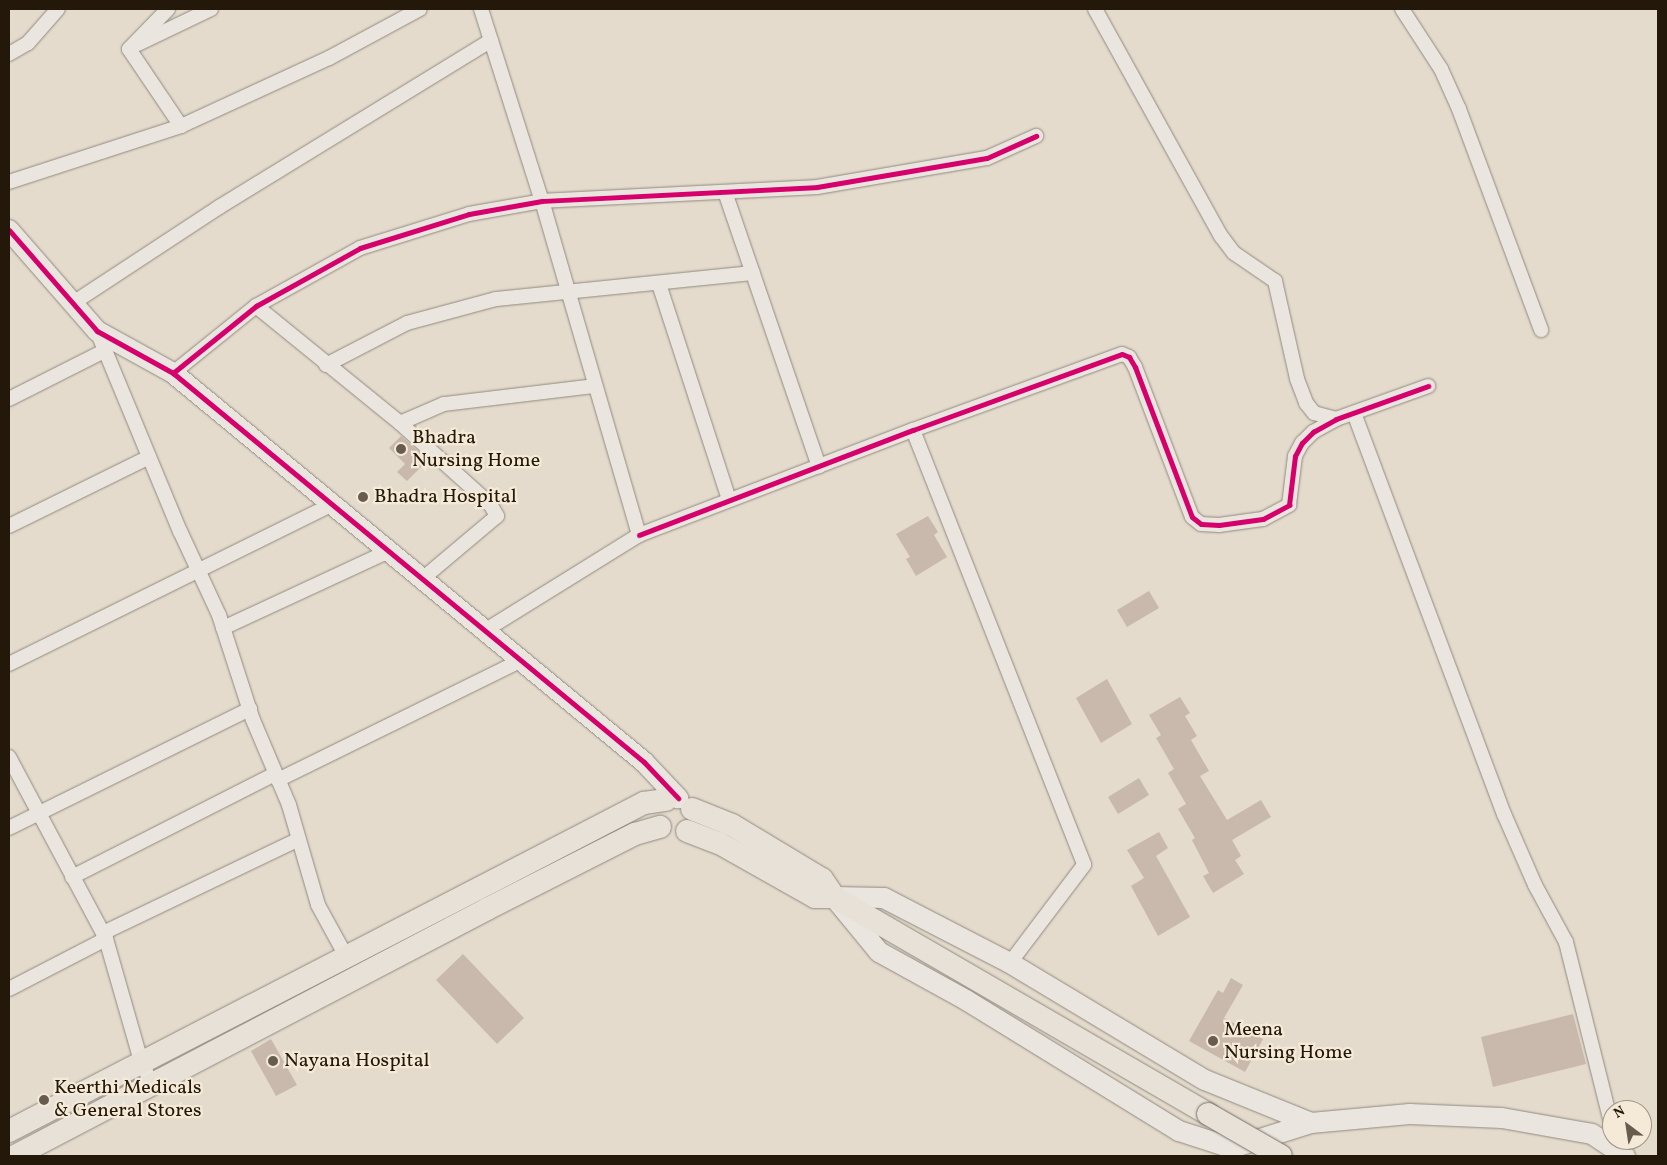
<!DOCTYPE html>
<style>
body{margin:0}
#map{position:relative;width:1667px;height:1165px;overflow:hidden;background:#e4dbcc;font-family:Vollkorn,serif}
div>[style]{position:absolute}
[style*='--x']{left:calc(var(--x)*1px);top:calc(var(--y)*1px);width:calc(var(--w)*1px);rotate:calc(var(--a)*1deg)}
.building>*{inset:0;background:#c8b9ac}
.roads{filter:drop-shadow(0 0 1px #918a80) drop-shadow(0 0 1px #918a80)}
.street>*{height:14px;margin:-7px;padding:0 7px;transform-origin:7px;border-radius:7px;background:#eae5de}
.secondary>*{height:20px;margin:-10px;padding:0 10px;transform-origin:10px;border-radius:10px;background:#eae5de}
.primary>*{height:22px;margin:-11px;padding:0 11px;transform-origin:11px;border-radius:11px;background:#e7e1d8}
.bridges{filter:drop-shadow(0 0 1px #766f66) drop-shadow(0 0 1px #766f66)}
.primary-bridge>*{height:22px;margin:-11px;padding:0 11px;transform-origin:11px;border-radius:11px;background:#e7e1d8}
.cycleway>*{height:5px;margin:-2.5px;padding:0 2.5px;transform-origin:2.5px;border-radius:2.5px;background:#d6006c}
.dots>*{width:14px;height:14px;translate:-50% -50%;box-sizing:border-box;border:2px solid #f5ead7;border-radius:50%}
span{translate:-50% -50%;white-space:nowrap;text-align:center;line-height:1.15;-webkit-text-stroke:4.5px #f5ead7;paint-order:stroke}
.poi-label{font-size:20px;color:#24180a}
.left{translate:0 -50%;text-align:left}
.frame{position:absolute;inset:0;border:10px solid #24180a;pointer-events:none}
.north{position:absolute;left:1602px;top:1100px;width:50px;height:50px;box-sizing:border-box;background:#f5ead7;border:1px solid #a19685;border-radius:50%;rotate:329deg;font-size:14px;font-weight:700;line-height:20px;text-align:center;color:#24180a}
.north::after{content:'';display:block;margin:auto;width:18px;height:22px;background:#675c4e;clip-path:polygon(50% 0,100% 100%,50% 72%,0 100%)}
</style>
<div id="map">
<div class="building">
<div style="clip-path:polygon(401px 436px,428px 460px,407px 481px,397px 472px,405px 464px,389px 448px)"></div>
<div style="clip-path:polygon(928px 516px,938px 532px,934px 535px,947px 557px,916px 576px,906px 559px,910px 557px,896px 534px)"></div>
<div style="clip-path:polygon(1149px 591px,1159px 608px,1127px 627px,1117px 610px)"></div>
<div style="clip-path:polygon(1107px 679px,1132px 724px,1101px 743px,1076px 698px)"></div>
<div style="clip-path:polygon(1180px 697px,1190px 713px,1185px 716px,1197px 736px,1191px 740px,1209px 771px,1200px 776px,1227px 820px,1261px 800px,1271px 817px,1232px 840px,1241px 856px,1235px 860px,1244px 874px,1213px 893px,1203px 876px,1209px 873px,1192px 840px,1195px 838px,1178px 809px,1186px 804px,1168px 773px,1174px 769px,1156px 738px,1161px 735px,1149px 715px)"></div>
<div style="clip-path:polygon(1139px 778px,1149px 795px,1118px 814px,1108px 797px)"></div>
<div style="clip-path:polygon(1159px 832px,1168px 848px,1156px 856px,1190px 917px,1158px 936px,1131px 886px,1144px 878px,1127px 850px)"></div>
<div style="clip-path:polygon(463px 954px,524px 1018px,497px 1044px,436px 980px)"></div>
<div style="clip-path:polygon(1231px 978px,1243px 985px,1224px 1018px,1263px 1039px,1245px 1072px,1189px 1041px,1218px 990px,1223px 993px)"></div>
<div style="clip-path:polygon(1573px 1014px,1586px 1064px,1493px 1087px,1481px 1037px)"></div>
<div style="clip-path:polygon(271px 1039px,297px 1085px,276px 1096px,251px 1051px)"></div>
</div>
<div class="roads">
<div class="street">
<div style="--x:168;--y:9;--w:56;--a:134.3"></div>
<div style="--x:129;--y:49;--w:93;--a:56"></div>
<div style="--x:181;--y:126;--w:163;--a:-24.7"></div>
<div style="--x:329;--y:58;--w:103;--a:-28.3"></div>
<div style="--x:481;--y:9;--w:201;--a:72.4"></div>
<div style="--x:542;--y:201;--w:348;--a:73.8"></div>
<div style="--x:639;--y:535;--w:182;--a:148.2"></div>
<div style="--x:1095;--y:9;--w:260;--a:61"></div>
<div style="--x:1221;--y:236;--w:21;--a:53"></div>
<div style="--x:1234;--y:253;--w:50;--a:34.3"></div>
<div style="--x:1275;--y:281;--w:100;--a:77.3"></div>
<div style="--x:1297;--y:379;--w:26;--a:69"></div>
<div style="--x:1306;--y:403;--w:13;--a:51"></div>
<div style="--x:1314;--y:413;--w:23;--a:15"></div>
<div style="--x:1402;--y:9;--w:72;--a:57"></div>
<div style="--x:1441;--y:69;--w:44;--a:65.8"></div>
<div style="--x:1459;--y:109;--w:236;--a:69.6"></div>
<div style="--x:138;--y:44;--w:81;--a:-25.6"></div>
<div style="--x:9;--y:54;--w:22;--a:-30"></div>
<div style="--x:28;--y:43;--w:45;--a:-48.6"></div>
<div style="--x:9;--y:182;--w:181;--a:-18"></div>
<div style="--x:725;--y:192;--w:290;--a:71.1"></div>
<div style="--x:659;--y:284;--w:227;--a:72"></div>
<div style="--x:73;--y:303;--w:175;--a:-33.3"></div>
<div style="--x:219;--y:207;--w:319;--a:-31.5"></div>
<div style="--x:256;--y:306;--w:186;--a:39.1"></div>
<div style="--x:400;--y:423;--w:121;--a:42"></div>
<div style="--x:490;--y:504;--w:14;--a:60"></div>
<div style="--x:497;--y:516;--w:99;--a:139.9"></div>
<div style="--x:97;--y:331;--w:217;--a:67.5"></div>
<div style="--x:180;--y:531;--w:93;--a:65.1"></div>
<div style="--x:219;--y:615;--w:110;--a:72.1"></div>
<div style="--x:253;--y:720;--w:92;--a:67"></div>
<div style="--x:289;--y:805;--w:104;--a:73.8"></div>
<div style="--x:318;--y:905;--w:60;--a:61.3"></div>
<div style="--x:326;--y:365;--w:91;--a:-27.4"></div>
<div style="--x:407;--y:323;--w:92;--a:-15.1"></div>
<div style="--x:496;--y:299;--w:258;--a:-5.8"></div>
<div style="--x:173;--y:373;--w:107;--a:-38.9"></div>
<div style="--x:256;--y:306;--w:119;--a:-29.1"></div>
<div style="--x:360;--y:248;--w:114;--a:-17.3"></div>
<div style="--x:469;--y:214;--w:74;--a:-10.1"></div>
<div style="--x:542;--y:201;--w:275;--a:-2.9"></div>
<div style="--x:817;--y:187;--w:172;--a:-9.7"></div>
<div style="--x:987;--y:158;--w:54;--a:-24.2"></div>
<div style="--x:9;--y:399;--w:106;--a:-26.8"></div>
<div style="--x:1354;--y:413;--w:428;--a:69.5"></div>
<div style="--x:1504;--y:814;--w:77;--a:66.4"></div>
<div style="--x:1535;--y:885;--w:65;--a:61.5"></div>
<div style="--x:1566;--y:942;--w:190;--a:76"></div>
<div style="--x:400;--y:423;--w:48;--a:-23.4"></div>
<div style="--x:444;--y:404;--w:152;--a:-6.8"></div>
<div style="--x:913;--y:430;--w:467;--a:68.5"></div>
<div style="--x:1084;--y:865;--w:123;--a:127.1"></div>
<div style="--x:9;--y:526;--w:156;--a:-26.2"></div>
<div style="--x:639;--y:535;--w:293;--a:-21"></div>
<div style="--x:913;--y:430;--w:222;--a:-20"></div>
<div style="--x:1122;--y:354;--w:8;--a:23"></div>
<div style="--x:1129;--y:357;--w:12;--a:59"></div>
<div style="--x:1135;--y:367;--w:160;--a:69.2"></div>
<div style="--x:1192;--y:517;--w:11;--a:38"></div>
<div style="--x:1201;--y:524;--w:18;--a:3"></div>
<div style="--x:1219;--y:525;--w:44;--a:-7.8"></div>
<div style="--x:1263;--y:519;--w:30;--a:-28"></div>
<div style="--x:1289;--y:505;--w:49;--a:-83"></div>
<div style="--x:1295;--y:456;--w:15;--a:-62"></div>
<div style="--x:1302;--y:443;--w:16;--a:-45"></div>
<div style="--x:1313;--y:432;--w:26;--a:-29"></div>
<div style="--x:1336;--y:419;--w:98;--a:-19.7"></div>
<div style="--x:223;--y:628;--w:181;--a:-24.9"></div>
<div style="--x:9;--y:664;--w:359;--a:-26.3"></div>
<div style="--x:9;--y:757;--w:206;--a:61.9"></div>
<div style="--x:106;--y:939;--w:127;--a:74"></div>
<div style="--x:141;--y:1061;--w:26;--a:65"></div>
<div style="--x:278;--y:780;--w:270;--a:-26.2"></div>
<div style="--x:9;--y:828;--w:269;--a:-26.3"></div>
<div style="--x:72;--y:877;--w:228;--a:-26.9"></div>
<div style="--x:103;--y:933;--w:217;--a:-25.6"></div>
<div style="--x:9;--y:989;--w:109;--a:-27.3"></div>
</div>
<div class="secondary">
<div style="--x:9;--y:230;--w:134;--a:48.9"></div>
<div style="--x:97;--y:331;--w:87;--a:28.9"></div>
<div style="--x:173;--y:373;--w:611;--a:39.55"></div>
<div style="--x:644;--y:762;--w:50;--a:46.6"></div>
<div style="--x:834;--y:897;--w:50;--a:1.1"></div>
<div style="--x:884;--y:898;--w:142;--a:27.3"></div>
<div style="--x:1010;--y:963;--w:227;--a:31"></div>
<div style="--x:1205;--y:1080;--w:114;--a:22.1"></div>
<div style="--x:1311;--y:1123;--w:99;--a:-5.2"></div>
<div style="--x:1410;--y:1114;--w:92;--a:2.5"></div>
<div style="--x:1502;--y:1118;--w:91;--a:10.1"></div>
<div style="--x:1592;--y:1134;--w:40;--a:34"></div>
<div style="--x:837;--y:901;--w:66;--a:50.5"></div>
<div style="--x:879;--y:952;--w:99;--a:28.9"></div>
<div style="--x:966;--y:1000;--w:250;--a:31.6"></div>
<div style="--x:1179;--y:1131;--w:56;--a:17.8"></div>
<div style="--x:1232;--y:1148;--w:83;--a:-17.6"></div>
</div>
<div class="primary">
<div style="--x:692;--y:809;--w:43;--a:21.8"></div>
<div style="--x:732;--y:825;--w:105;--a:31"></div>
<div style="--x:822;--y:879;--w:22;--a:56"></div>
<div style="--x:834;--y:897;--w:432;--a:30.1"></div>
<div style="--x:687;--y:831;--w:34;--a:21"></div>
<div style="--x:719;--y:843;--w:110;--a:29.4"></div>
<div style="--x:815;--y:897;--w:19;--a:0"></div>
<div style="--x:9;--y:1131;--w:715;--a:-27.32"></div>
<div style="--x:644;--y:803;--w:22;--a:-8"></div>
<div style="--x:15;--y:1156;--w:533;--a:-27.62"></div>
<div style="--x:487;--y:909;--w:166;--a:-26.9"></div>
<div style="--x:635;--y:834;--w:26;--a:-16"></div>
</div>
</div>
<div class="bridges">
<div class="primary-bridge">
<div style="--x:1208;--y:1114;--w:84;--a:29.9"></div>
</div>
</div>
<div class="cycleway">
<div style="--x:9;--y:230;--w:134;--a:48.9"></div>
<div style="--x:97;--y:331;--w:87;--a:28.9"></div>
<div style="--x:173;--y:373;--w:611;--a:39.55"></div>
<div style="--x:644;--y:762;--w:50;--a:46.6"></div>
<div style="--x:173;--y:373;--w:107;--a:-38.9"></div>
<div style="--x:256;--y:306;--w:119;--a:-29.1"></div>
<div style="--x:360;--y:248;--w:114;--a:-17.3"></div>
<div style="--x:469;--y:214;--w:74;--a:-10.1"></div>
<div style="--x:542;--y:201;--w:275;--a:-2.9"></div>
<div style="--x:817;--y:187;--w:172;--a:-9.7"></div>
<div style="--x:987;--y:158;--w:54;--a:-24.2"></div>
<div style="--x:639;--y:535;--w:293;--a:-21"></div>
<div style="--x:913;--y:430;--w:222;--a:-20"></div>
<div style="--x:1122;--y:354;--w:8;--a:23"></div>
<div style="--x:1129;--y:357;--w:12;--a:59"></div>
<div style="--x:1135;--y:367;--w:160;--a:69.2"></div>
<div style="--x:1192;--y:517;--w:11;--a:38"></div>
<div style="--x:1201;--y:524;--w:18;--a:3"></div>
<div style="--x:1219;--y:525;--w:44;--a:-7.8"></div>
<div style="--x:1263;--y:519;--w:30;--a:-28"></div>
<div style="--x:1289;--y:505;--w:49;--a:-83"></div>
<div style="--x:1295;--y:456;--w:15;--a:-62"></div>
<div style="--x:1302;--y:443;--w:16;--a:-45"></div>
<div style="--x:1313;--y:432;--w:26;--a:-29"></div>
<div style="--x:1336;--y:419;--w:98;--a:-19.7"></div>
</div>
<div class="dots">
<div style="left:401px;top:449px;background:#675c4e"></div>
<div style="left:363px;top:497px;background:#675c4e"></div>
<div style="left:1213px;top:1041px;background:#675c4e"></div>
<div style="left:273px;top:1061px;background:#675c4e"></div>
<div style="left:44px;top:1100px;background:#675c4e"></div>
</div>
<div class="poi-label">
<span class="left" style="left:412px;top:450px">Bhadra<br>Nursing Home</span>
<span class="left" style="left:374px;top:497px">Bhadra Hospital</span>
<span class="left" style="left:1224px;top:1042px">Meena<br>Nursing Home</span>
<span class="left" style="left:284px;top:1061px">Nayana Hospital</span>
<span class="left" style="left:54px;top:1100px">Keerthi Medicals<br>&amp; General Stores</span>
</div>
<div class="frame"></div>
<div class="north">N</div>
</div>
